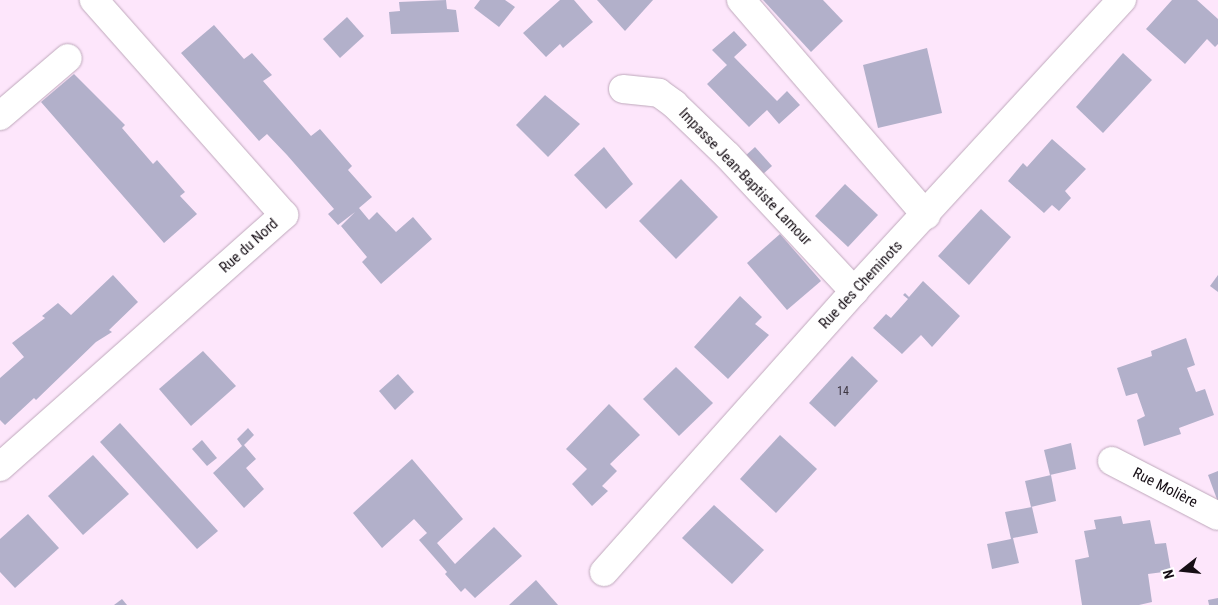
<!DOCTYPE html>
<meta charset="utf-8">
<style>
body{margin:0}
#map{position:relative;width:1218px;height:605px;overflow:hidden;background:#fde6fb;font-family:"Roboto Condensed",sans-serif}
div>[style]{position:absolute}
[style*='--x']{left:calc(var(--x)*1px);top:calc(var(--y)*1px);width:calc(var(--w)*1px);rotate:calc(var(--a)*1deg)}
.building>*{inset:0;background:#b2b0ca}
.roads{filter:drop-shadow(0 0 1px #bea8bb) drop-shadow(0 0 1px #bea8bb)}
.minor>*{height:28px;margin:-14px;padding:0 14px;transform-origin:14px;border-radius:14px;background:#fff}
span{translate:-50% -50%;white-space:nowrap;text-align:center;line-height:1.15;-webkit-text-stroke:5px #fff;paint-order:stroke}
.number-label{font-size:12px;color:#3d3642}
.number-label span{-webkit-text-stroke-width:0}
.street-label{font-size:15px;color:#160e15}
.north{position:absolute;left:1158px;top:545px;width:50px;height:50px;-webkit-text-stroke:4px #fff;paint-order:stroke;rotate:254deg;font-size:14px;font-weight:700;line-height:20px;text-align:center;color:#160e15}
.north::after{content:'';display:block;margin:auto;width:18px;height:22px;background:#160e15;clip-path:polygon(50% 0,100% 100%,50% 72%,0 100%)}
</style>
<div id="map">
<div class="building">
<div style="clip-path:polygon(446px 0,447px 9px,456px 10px,459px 32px,391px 34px,389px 12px,400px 11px,399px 2px)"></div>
<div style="clip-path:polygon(480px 0,505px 0,515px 7px,499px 27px,474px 8px)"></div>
<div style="clip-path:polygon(560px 0,574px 0,593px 22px,563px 48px,560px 44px,546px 57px,523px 33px)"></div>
<div style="clip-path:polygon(597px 0,653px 0,625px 31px)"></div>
<div style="clip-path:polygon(763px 0,823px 0,843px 21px,811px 52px)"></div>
<div style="clip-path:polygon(1172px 0,1197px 0,1218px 19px,1218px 44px,1215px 47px,1207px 39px,1185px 64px,1146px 29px)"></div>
<div style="clip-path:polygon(347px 17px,364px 36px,340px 58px,323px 39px)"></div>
<div style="clip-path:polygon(214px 25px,244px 59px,252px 53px,272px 75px,263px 81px,311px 136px,320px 129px,352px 166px,348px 170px,372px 197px,359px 208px,369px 220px,377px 212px,396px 232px,413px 217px,432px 239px,381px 284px,362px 262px,367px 257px,341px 226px,355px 212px,338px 225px,328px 214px,334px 209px,287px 155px,267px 134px,259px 141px,181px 53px)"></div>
<div style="clip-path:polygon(734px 31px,747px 45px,734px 57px,777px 101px,787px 91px,800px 105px,779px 124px,767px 110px,749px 127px,707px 84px,727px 65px,712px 50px)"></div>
<div style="clip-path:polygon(927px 48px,942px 113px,878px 128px,863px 65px)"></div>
<div style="clip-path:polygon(1123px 53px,1152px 80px,1103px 133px,1076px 107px)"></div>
<div style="clip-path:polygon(74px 74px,125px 125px,122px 128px,153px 164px,157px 160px,185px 192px,180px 196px,197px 214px,164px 243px,41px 102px)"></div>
<div style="clip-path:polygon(545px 95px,580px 124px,548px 157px,516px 125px)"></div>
<div style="clip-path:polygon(1052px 139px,1086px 169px,1065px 191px,1071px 198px,1059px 211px,1052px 205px,1044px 213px,1008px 181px,1023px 163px,1027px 167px)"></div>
<div style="clip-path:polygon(604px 147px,633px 184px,606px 209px,574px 175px)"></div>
<div style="clip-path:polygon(755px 147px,772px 166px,761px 176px,744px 157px)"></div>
<div style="clip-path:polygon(681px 179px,718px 217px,676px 259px,639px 221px)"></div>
<div style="clip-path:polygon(845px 184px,878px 215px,848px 247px,815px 216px)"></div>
<div style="clip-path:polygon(981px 209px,1011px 237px,969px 285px,938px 256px)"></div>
<div style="clip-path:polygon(780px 234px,821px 281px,787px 310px,747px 263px)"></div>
<div style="clip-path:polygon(113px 275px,138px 302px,109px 330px,112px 332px,96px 342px,36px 400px,34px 398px,5px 425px,0 420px,0 378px,24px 357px,12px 343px,45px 318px,42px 316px,58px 303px,71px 315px)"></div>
<div style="clip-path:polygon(1218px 275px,1218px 292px,1210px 286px)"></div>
<div style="clip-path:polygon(923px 281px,960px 316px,932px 347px,921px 335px,902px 354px,873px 328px,886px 314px,891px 318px,908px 299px,903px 295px,905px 293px,909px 297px)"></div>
<div style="clip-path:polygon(740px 296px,762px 317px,755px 324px,769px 335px,728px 379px,694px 347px)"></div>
<div style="clip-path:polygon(1186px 338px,1195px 365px,1187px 368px,1196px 392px,1205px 389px,1214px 415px,1179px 428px,1181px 434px,1144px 446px,1137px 420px,1145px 416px,1137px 393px,1126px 396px,1117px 368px,1152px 356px,1151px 351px)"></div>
<div style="clip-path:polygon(203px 351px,236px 386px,191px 426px,159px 389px)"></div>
<div style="clip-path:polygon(852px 356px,878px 381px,835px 427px,809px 403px)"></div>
<div style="clip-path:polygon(676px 367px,713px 403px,679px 436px,643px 399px)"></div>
<div style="clip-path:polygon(398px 374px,414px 392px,395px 410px,379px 391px)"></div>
<div style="clip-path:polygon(609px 404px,640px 435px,610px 464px,617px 471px,602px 486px,608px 491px,592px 506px,572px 484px,587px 469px,566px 449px)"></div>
<div style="clip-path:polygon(120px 423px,218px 531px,197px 549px,100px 442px)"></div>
<div style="clip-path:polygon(248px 428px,254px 435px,244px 445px,256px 459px,246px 468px,264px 489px,244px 508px,213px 473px,242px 446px,237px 439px)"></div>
<div style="clip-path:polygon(780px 435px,817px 469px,776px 513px,740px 479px)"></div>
<div style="clip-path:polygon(202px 440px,217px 458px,207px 466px,192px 449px)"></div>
<div style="clip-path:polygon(1071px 443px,1076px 469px,1050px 475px,1044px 450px)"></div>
<div style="clip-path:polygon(93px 455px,129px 494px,83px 535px,48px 496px)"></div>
<div style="clip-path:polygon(412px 459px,463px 519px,437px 543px,455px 564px,494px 527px,522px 556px,475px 598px,465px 588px,461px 592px,445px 574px,447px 572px,419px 540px,427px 533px,414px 519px,382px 548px,353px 513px)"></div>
<div style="clip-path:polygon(1218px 471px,1218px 502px,1208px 475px)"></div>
<div style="clip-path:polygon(1051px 475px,1056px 501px,1031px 507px,1025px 481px)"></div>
<div style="clip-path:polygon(714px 505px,764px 550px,732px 584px,682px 538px)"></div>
<div style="clip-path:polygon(1032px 507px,1038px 533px,1013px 538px,1019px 563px,992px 569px,987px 544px,1011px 539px,1005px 512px)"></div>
<div style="clip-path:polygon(28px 514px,59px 548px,15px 588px,0 572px,0 539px)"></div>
<div style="clip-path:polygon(1121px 516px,1123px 524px,1150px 520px,1155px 544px,1166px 543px,1171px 571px,1148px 574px,1152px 602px,1139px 605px,1082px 605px,1075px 560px,1089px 557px,1084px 531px,1096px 529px,1094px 520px)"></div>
<div style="clip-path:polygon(536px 580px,558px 605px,509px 605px)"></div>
<div style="clip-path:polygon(1218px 598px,1218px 605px,1209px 605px,1208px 600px)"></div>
<div style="clip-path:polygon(122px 599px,127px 605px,114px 605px)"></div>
</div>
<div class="roads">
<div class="minor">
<div style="--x:741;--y:0;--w:284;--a:49.3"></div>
<div style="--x:623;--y:89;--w:36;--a:6"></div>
<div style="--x:659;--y:93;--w:19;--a:36"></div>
<div style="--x:674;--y:104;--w:75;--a:43.9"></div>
<div style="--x:728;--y:156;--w:185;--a:47"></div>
<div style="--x:0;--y:116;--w:89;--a:-40.5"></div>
<div style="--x:1112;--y:461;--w:119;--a:27.4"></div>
<div style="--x:0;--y:467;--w:380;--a:-41.6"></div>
<div style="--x:284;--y:215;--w:287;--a:-131.5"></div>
<div style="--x:604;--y:572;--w:376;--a:-48.3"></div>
<div style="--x:854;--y:291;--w:396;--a:-47.4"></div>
</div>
</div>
<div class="number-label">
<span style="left:843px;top:392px">14</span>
</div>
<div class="street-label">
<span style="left:745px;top:177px;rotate:46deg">Impasse Jean-Baptiste Lamour</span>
<span style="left:249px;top:246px;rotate:-42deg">Rue du Nord</span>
<span style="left:861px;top:285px;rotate:-47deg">Rue des Cheminots</span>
<span style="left:1165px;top:488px;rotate:27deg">Rue Molière</span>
</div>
<div class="north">N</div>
</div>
